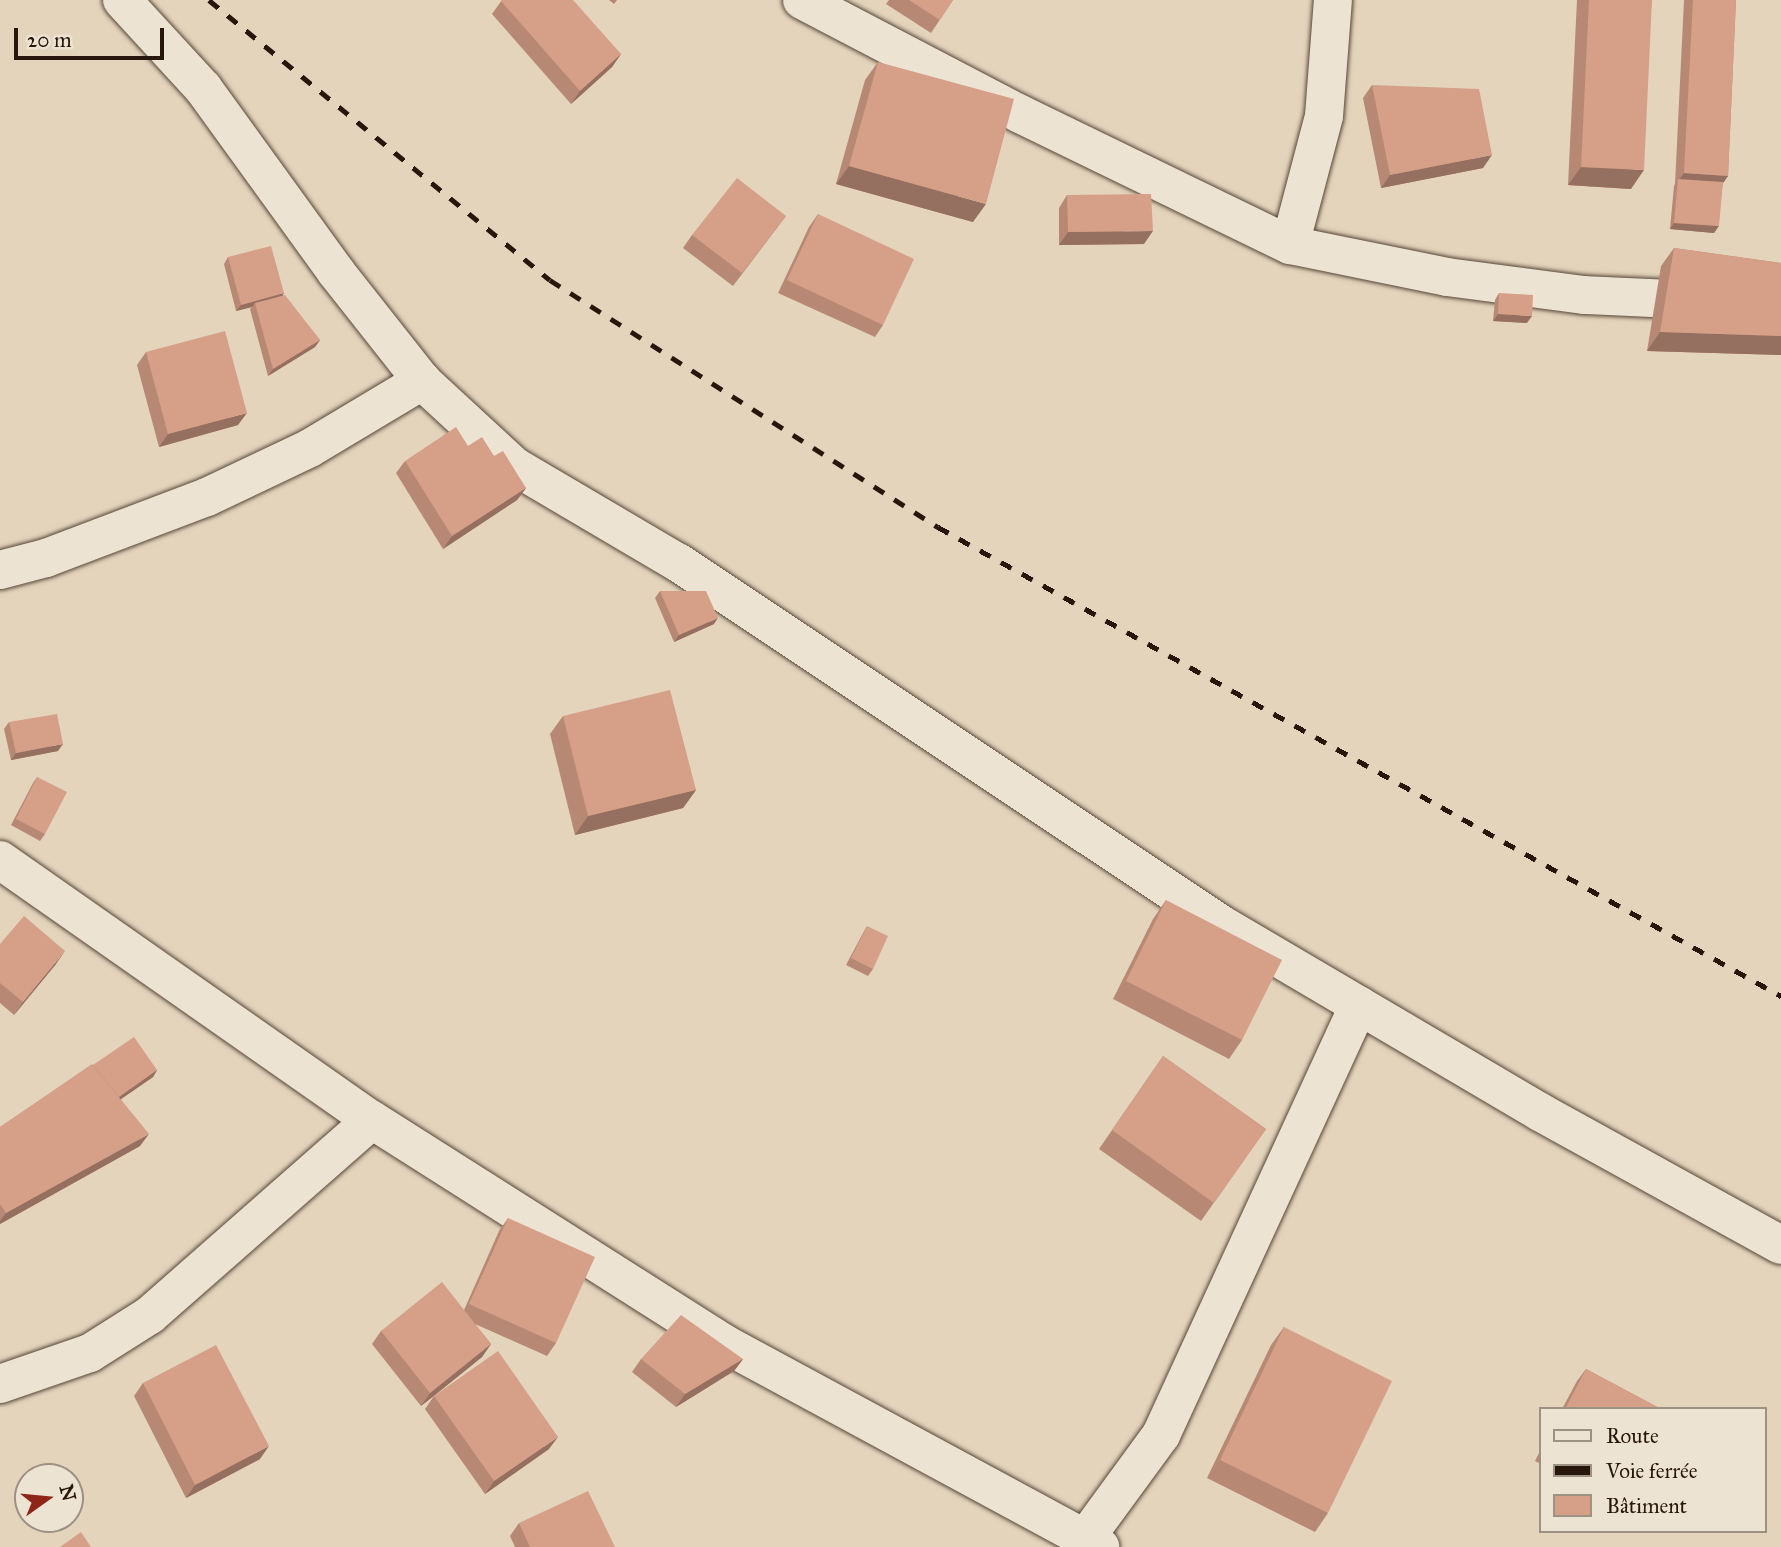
<!DOCTYPE html>
<meta charset="utf-8">
<style>
body{margin:0}
#map{position:relative;width:1781px;height:1547px;overflow:hidden;background:#e4d4bc;font-family:"IM FELL Great Primer",serif}
div>[style]{position:absolute}
[style*='--x']{left:calc(var(--x)*1px);top:calc(var(--y)*1px);width:calc(var(--w)*1px);rotate:calc(var(--a)*1deg)}
.roads{filter:drop-shadow(0 0 2px #564637) drop-shadow(0 0 2px #564637)}
.minor>*{height:38px;margin:-19px;padding:0 19px;transform-origin:19px;border-radius:19px;background:#ede3d3}
.rail>*{height:5px;margin-top:-2.5px;transform-origin:0;background:repeating-linear-gradient(90deg,#26160b 0 12px,transparent 0 24px)}
.wall>*{inset:0;background:#b78975}
.shaded-wall>*{inset:0;background:#956f5f}
.building>*{inset:0;background:#d59f88}
span{translate:-50% -50%;white-space:nowrap;text-align:center;line-height:1.15;-webkit-text-stroke:7px #ede3d3;paint-order:stroke}
.legend{position:absolute;left:1539px;top:1407px;width:228px;height:126px;box-sizing:border-box;background:#ede3d3;border:2px solid #9d9183;margin:0;padding:9px 12px;list-style:none;font-size:21px;color:#26160b}
.legend li{display:flex;align-items:center;gap:14px;height:35px}
.legend b{width:35px;border:2px solid #9d9183}
.north{position:absolute;left:14px;top:1463px;width:70px;height:70px;box-sizing:border-box;background:#ede3d3;border:2px solid #9d9183;border-radius:50%;rotate:75deg;font-size:19px;font-weight:700;line-height:28px;text-align:center;color:#26160b}
.north::after{content:'';display:block;margin:auto;width:24px;height:32px;background:#8f2418;clip-path:polygon(50% 0,100% 100%,50% 72%,0 100%)}
.scale{position:absolute;left:14px;top:28px;width:150px;height:32px;box-sizing:border-box;border:4px solid #26160b;border-top:0;padding-left:9px;font-size:21px;line-height:24px;white-space:nowrap;color:#26160b;-webkit-text-stroke:5px #ede3d3;paint-order:stroke}
</style>
<div id="map">
<div class="roads">
<div class="minor">
<div style="--x:122;--y:0;--w:120;--a:47.4"></div>
<div style="--x:203;--y:88;--w:227;--a:54.1"></div>
<div style="--x:336;--y:272;--w:139;--a:51.7"></div>
<div style="--x:422;--y:381;--w:125;--a:42.7"></div>
<div style="--x:514;--y:466;--w:191;--a:30.5"></div>
<div style="--x:679;--y:563;--w:649;--a:33.69"></div>
<div style="--x:1219;--y:923;--w:373;--a:30.5"></div>
<div style="--x:1540;--y:1112;--w:275;--a:28.9"></div>
<div style="--x:802;--y:0;--w:246;--a:27.6"></div>
<div style="--x:1020;--y:114;--w:300;--a:25.9"></div>
<div style="--x:1290;--y:245;--w:160;--a:11.5"></div>
<div style="--x:1447;--y:277;--w:138;--a:7.5"></div>
<div style="--x:1584;--y:295;--w:197;--a:2.6"></div>
<div style="--x:1290;--y:245;--w:133;--a:-75.2"></div>
<div style="--x:1324;--y:116;--w:116;--a:-85.6"></div>
<div style="--x:0;--y:570;--w:48;--a:-14.6"></div>
<div style="--x:46;--y:558;--w:172;--a:-20.8"></div>
<div style="--x:207;--y:497;--w:114;--a:-25.4"></div>
<div style="--x:310;--y:448;--w:131;--a:-30.9"></div>
<div style="--x:0;--y:860;--w:454;--a:35"></div>
<div style="--x:372;--y:1120;--w:416;--a:32.4"></div>
<div style="--x:723;--y:1343;--w:429;--a:28.4"></div>
<div style="--x:0;--y:1384;--w:95;--a:-19"></div>
<div style="--x:90;--y:1353;--w:71;--a:-32.3"></div>
<div style="--x:150;--y:1315;--w:295;--a:-41.3"></div>
<div style="--x:1079;--y:1547;--w:139;--a:-53.8"></div>
<div style="--x:1161;--y:1435;--w:473;--a:-65.3"></div>
</div>
</div>
<div class="rail">
<div style="--x:209;--y:0;--w:441;--a:39.4"></div>
<div style="--x:550;--y:280;--w:460;--a:32.5"></div>
<div style="--x:938;--y:527;--w:965;--a:29.09"></div>
</div>
<div class="wall">
<div style="clip-path:polygon(502px 0,621px 54px,612px 67px,571px 104px,492px 14px)"></div>
<div style="clip-path:polygon(609px 0,617px 0,614px 4px)"></div>
<div style="clip-path:polygon(889px 0,953px 0,931px 33px,886px 4px)"></div>
<div style="clip-path:polygon(1577px 0,1652px 0,1631px 189px,1568px 185px)"></div>
<div style="clip-path:polygon(1684px 0,1736px 0,1728px 176px,1723px 182px,1714px 233px,1670px 229px,1674px 186px,1675px 184px)"></div>
<div style="clip-path:polygon(878px 62px,973px 222px,836px 184px,865px 80px)"></div>
<div style="clip-path:polygon(1372px 85px,1483px 168px,1381px 188px,1363px 98px)"></div>
<div style="clip-path:polygon(1067px 195px,1144px 244px,1059px 245px,1059px 208px)"></div>
<div style="clip-path:polygon(818px 214px,883px 325px,875px 337px,778px 293px,809px 227px)"></div>
<div style="clip-path:polygon(786px 216px,733px 286px,683px 248px,692px 235px)"></div>
<div style="clip-path:polygon(1674px 248px,1781px 263px,1781px 355px,1647px 351px,1661px 266px)"></div>
<div style="clip-path:polygon(228px 257px,283px 295px,320px 340px,315px 347px,268px 376px,250px 309px,252px 307px,236px 311px,224px 264px)"></div>
<div style="clip-path:polygon(1499px 293px,1527px 323px,1493px 321px,1495px 300px)"></div>
<div style="clip-path:polygon(146px 352px,238px 425px,159px 447px,137px 365px)"></div>
<div style="clip-path:polygon(468px 446px,494px 456px,526px 488px,517px 500px,443px 549px,396px 473px,405px 461px)"></div>
<div style="clip-path:polygon(660px 591px,714px 624px,674px 642px,655px 598px)"></div>
<div style="clip-path:polygon(563px 716px,696px 790px,683px 808px,575px 835px,550px 734px)"></div>
<div style="clip-path:polygon(9px 722px,58px 751px,11px 760px,4px 729px)"></div>
<div style="clip-path:polygon(37px 777px,45px 834px,40px 841px,11px 825px,33px 783px)"></div>
<div style="clip-path:polygon(1166px 900px,1242px 1040px,1229px 1059px,1113px 999px,1153px 919px)"></div>
<div style="clip-path:polygon(867px 926px,873px 969px,868px 976px,846px 965px,863px 933px)"></div>
<div style="clip-path:polygon(0 944px,56px 964px,14px 1015px,0 1003px)"></div>
<div style="clip-path:polygon(1163px 1056px,1266px 1129px,1201px 1221px,1099px 1149px)"></div>
<div style="clip-path:polygon(93px 1065px,157px 1070px,153px 1077px,121px 1099px,140px 1146px,0 1224px,0 1127px)"></div>
<div style="clip-path:polygon(508px 1218px,556px 1343px,547px 1356px,475px 1324px,491px 1344px,482px 1357px,434px 1396px,549px 1449px,485px 1494px,425px 1409px,434px 1396px,421px 1406px,372px 1344px,381px 1331px,464px 1310px,499px 1231px)"></div>
<div style="clip-path:polygon(1284px 1327px,1328px 1513px,1315px 1532px,1207px 1478px,1271px 1345px)"></div>
<div style="clip-path:polygon(641px 1359px,743px 1359px,734px 1371px,676px 1407px,632px 1372px)"></div>
<div style="clip-path:polygon(1586px 1369px,1661px 1409px,1562px 1409px,1577px 1381px)"></div>
<div style="clip-path:polygon(143px 1383px,260px 1459px,186px 1498px,134px 1396px)"></div>
<div style="clip-path:polygon(1541px 1449px,1541px 1464px,1535px 1461px)"></div>
<div style="clip-path:polygon(519px 1523px,615px 1547px,515px 1547px,510px 1536px)"></div>
</div>
<div class="shaded-wall">
<div style="clip-path:polygon(621px 54px,612px 67px,571px 104px,580px 91px)"></div>
<div style="clip-path:polygon(1492px 155px,1483px 168px,1381px 188px,1390px 175px)"></div>
<div style="clip-path:polygon(849px 166px,986px 204px,973px 222px,836px 184px)"></div>
<div style="clip-path:polygon(1581px 167px,1644px 170px,1631px 189px,1568px 185px)"></div>
<div style="clip-path:polygon(1684px 173px,1728px 176px,1719px 189px,1678px 181px)"></div>
<div style="clip-path:polygon(1674px 223px,1719px 226px,1714px 233px,1670px 229px)"></div>
<div style="clip-path:polygon(1153px 231px,1144px 244px,1059px 245px,1068px 232px)"></div>
<div style="clip-path:polygon(284px 293px,280px 300px,255px 303px,252px 307px,236px 311px,241px 305px)"></div>
<div style="clip-path:polygon(1498px 314px,1532px 316px,1527px 323px,1493px 321px)"></div>
<div style="clip-path:polygon(1660px 332px,1781px 336px,1781px 355px,1647px 351px)"></div>
<div style="clip-path:polygon(320px 340px,315px 347px,268px 376px,273px 369px)"></div>
<div style="clip-path:polygon(247px 413px,238px 425px,159px 447px,168px 434px)"></div>
<div style="clip-path:polygon(526px 488px,517px 500px,443px 549px,452px 536px)"></div>
<div style="clip-path:polygon(718px 618px,714px 624px,674px 642px,679px 635px)"></div>
<div style="clip-path:polygon(63px 744px,58px 751px,11px 760px,16px 753px)"></div>
<div style="clip-path:polygon(696px 790px,683px 808px,575px 835px,588px 816px)"></div>
<div style="clip-path:polygon(65px 951px,56px 964px,14px 1015px,23px 1002px)"></div>
<div style="clip-path:polygon(157px 1070px,153px 1077px,108px 1108px,113px 1101px)"></div>
<div style="clip-path:polygon(149px 1134px,140px 1146px,0 1224px,0 1221px,6px 1213px)"></div>
<div style="clip-path:polygon(491px 1344px,482px 1357px,421px 1406px,430px 1393px)"></div>
<div style="clip-path:polygon(743px 1359px,734px 1371px,676px 1407px,685px 1394px)"></div>
<div style="clip-path:polygon(558px 1437px,549px 1449px,485px 1494px,494px 1481px)"></div>
<div style="clip-path:polygon(269px 1446px,260px 1459px,186px 1498px,195px 1485px)"></div>
</div>
<div class="building">
<div style="clip-path:polygon(502px 0,573px 0,621px 54px,580px 91px,501px 1px)"></div>
<div style="clip-path:polygon(909px 0,953px 0,940px 20px)"></div>
<div style="clip-path:polygon(1589px 0,1652px 0,1644px 170px,1581px 167px)"></div>
<div style="clip-path:polygon(1693px 0,1736px 0,1728px 176px,1684px 173px)"></div>
<div style="clip-path:polygon(878px 62px,1014px 99px,986px 204px,849px 166px)"></div>
<div style="clip-path:polygon(1372px 85px,1479px 89px,1492px 155px,1390px 175px)"></div>
<div style="clip-path:polygon(737px 178px,786px 216px,742px 273px,692px 235px)"></div>
<div style="clip-path:polygon(1678px 179px,1723px 182px,1719px 226px,1674px 223px)"></div>
<div style="clip-path:polygon(1151px 194px,1153px 231px,1068px 232px,1067px 195px)"></div>
<div style="clip-path:polygon(818px 214px,914px 259px,883px 325px,787px 280px)"></div>
<div style="clip-path:polygon(271px 246px,284px 293px,241px 305px,228px 257px)"></div>
<div style="clip-path:polygon(1674px 248px,1781px 263px,1781px 336px,1660px 332px)"></div>
<div style="clip-path:polygon(1499px 293px,1533px 295px,1532px 316px,1498px 314px)"></div>
<div style="clip-path:polygon(285px 295px,320px 340px,273px 369px,255px 303px)"></div>
<div style="clip-path:polygon(225px 331px,247px 413px,168px 434px,146px 352px)"></div>
<div style="clip-path:polygon(456px 427px,468px 446px,482px 437px,494px 456px,503px 451px,526px 488px,452px 536px,405px 461px)"></div>
<div style="clip-path:polygon(660px 591px,706px 591px,718px 618px,679px 635px)"></div>
<div style="clip-path:polygon(670px 690px,696px 790px,588px 816px,563px 716px)"></div>
<div style="clip-path:polygon(57px 714px,63px 744px,16px 753px,9px 722px)"></div>
<div style="clip-path:polygon(37px 777px,67px 792px,45px 834px,16px 819px)"></div>
<div style="clip-path:polygon(1166px 900px,1282px 960px,1242px 1040px,1126px 981px)"></div>
<div style="clip-path:polygon(24px 916px,65px 951px,23px 1002px,0 983px,0 944px)"></div>
<div style="clip-path:polygon(867px 926px,888px 936px,873px 969px,851px 958px)"></div>
<div style="clip-path:polygon(134px 1037px,157px 1070px,119px 1097px,93px 1065px)"></div>
<div style="clip-path:polygon(1163px 1056px,1266px 1129px,1214px 1203px,1112px 1130px)"></div>
<div style="clip-path:polygon(92px 1064px,149px 1134px,6px 1213px,0 1204px,0 1127px)"></div>
<div style="clip-path:polygon(508px 1218px,595px 1257px,556px 1343px,469px 1304px)"></div>
<div style="clip-path:polygon(442px 1282px,491px 1344px,430px 1393px,381px 1331px)"></div>
<div style="clip-path:polygon(681px 1315px,743px 1359px,685px 1394px,641px 1359px)"></div>
<div style="clip-path:polygon(1284px 1327px,1392px 1381px,1328px 1513px,1220px 1460px)"></div>
<div style="clip-path:polygon(216px 1345px,269px 1446px,195px 1485px,143px 1383px)"></div>
<div style="clip-path:polygon(498px 1351px,558px 1437px,494px 1481px,434px 1396px)"></div>
<div style="clip-path:polygon(1586px 1369px,1661px 1409px,1565px 1409px)"></div>
<div style="clip-path:polygon(588px 1491px,615px 1547px,530px 1547px,519px 1523px)"></div>
<div style="clip-path:polygon(81px 1532px,91px 1547px,60px 1547px)"></div>
</div>
<ul class="legend">
<li><b style="height:9px;background:#ede3d3"></b>Route</li>
<li><b style="height:9px;background:#26160b"></b>Voie ferrée</li>
<li><b style="height:19px;background:#d59f88"></b>Bâtiment</li>
</ul>
<div class="north">N</div>
<div class="scale">20 m</div>
</div>
